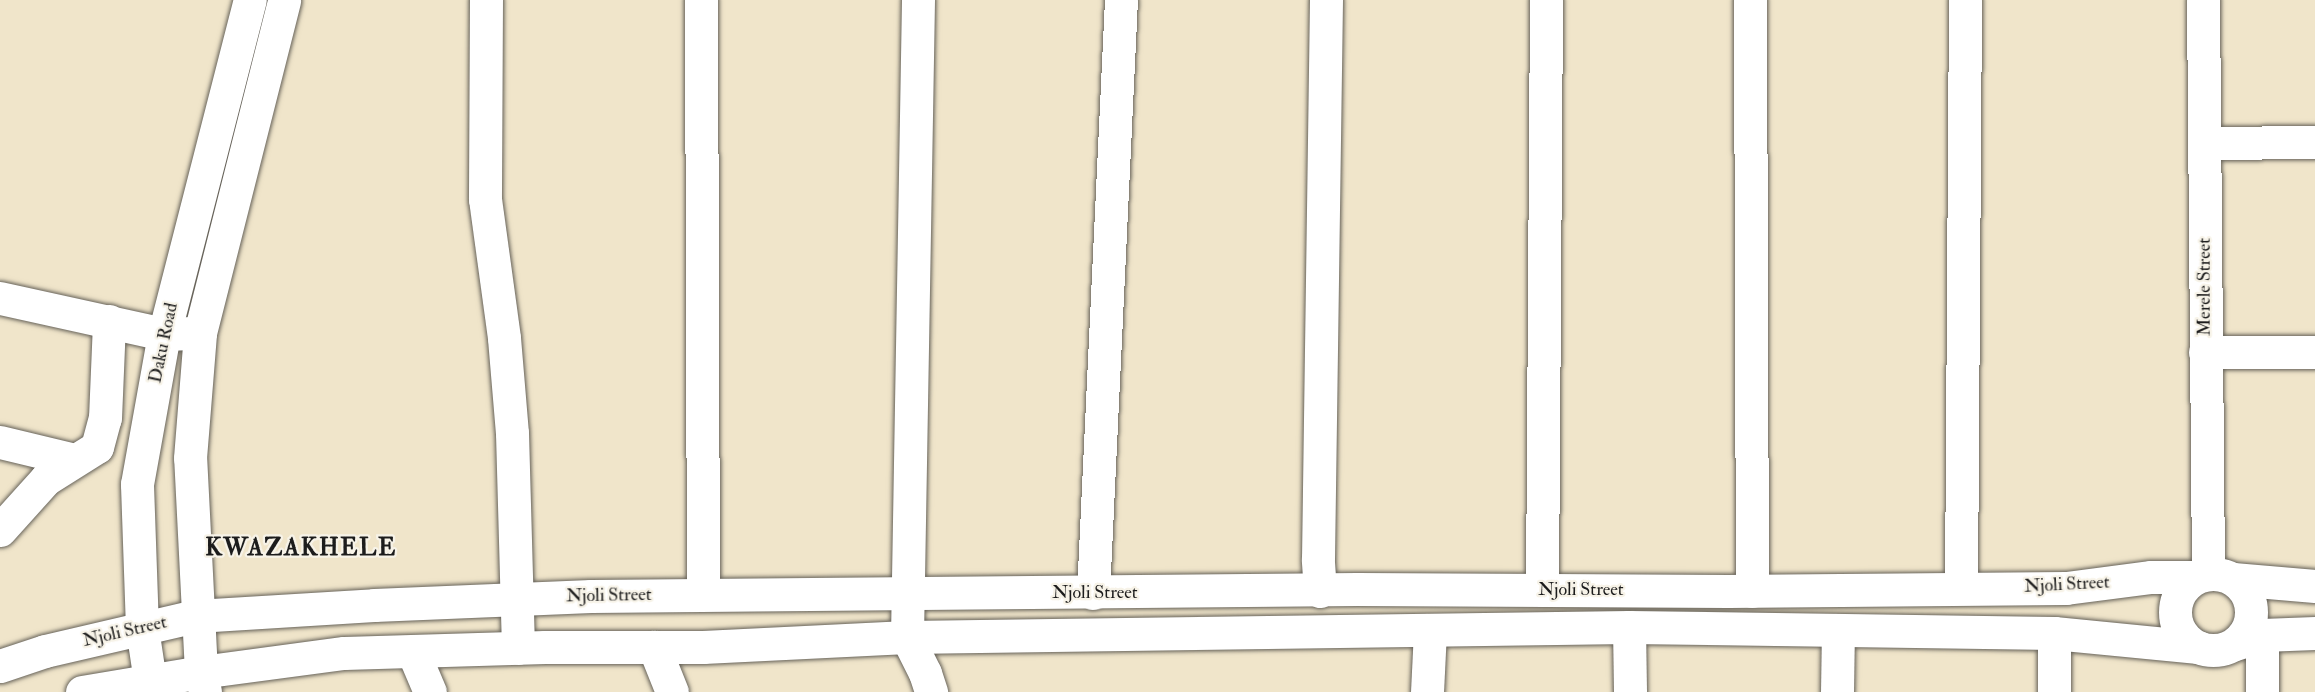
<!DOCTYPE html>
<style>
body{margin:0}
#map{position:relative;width:2315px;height:692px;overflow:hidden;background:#f0e5ca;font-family:"IM FELL Double Pica",serif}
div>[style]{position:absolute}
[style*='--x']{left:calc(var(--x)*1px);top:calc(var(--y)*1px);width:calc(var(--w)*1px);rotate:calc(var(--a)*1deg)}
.roads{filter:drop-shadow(0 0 2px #666259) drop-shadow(0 0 2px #666259)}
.minor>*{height:33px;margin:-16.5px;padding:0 16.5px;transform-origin:16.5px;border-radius:16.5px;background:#fff}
.minor>.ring{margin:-16.5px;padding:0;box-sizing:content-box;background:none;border:33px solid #fff;border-radius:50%}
.major>*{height:33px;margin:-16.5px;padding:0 16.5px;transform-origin:16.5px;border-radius:16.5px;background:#fff}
span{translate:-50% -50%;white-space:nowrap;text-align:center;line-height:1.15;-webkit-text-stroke:4.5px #f7f3e8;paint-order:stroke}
.street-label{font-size:18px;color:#1c1c1c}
.district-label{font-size:24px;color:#1c1c1c;font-weight:700;letter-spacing:1.5px}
</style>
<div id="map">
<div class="roads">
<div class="minor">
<div style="--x:486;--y:0;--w:199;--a:90.3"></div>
<div style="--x:485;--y:199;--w:140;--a:82.2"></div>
<div style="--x:504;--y:338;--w:95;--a:85.2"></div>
<div style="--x:512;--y:433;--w:215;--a:88.4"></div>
<div style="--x:701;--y:0;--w:594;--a:89.81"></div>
<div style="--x:918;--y:0;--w:637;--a:90.99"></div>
<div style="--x:907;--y:637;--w:40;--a:63.4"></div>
<div style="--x:925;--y:673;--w:20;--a:72"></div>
<div style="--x:1750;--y:0;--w:591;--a:89.81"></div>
<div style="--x:2203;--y:0;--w:573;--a:89.5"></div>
<div style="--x:2205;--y:143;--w:110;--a:-0.5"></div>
<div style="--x:0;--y:298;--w:168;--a:12.4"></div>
<div style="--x:164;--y:334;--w:36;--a:-2"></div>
<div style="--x:2205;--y:352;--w:110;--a:0"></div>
<div style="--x:0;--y:442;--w:77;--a:13.5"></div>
<div style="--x:0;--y:530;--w:69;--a:-48"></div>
<div style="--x:46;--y:479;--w:60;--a:-32.1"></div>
<div style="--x:97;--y:447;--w:30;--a:-75"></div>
<div style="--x:105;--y:418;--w:97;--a:-87.6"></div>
<div class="ring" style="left:2175px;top:574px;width:43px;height:43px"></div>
<div style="--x:2233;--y:579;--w:82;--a:4.9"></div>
<div style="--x:1961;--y:588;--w:588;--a:-89.61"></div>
<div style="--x:1542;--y:590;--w:590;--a:-89.61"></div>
<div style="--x:1320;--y:591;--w:32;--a:-94"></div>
<div style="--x:1318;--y:559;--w:559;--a:-89.18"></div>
<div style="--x:1093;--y:593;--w:594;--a:-87.3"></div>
<div style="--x:196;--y:616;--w:178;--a:-3.5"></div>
<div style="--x:374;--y:605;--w:217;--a:-2.4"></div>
<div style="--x:591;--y:596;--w:766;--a:-0.52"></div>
<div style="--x:1357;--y:589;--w:371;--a:0.3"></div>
<div style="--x:1728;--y:591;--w:338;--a:-0.5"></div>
<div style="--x:2066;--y:588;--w:86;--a:-7.4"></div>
<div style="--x:2151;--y:577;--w:45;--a:0"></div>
<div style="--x:1629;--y:627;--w:65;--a:89.1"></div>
<div style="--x:2235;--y:644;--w:28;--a:-18"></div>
<div style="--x:2262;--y:635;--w:53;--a:-2.2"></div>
<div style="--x:654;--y:647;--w:48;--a:68.2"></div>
<div style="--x:413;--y:652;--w:43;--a:67"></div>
<div style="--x:205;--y:692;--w:20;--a:-101"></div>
<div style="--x:201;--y:672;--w:144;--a:-7.6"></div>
<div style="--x:344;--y:653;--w:201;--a:-1.7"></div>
<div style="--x:545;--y:647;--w:158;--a:0"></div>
<div style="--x:703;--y:647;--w:204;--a:-2.8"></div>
<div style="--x:907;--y:637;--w:722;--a:-0.79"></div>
<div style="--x:1629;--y:627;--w:425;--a:0.8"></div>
<div style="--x:2054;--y:633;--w:145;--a:5.6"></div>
<div style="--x:1427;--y:692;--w:62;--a:-87.2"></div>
<div style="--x:1837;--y:692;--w:62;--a:-89.1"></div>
<div style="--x:2054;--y:692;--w:59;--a:-90"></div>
<div style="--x:2262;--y:692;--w:57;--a:-90"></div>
</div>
<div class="major">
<div style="--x:0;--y:666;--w:47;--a:-18.4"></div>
<div style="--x:45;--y:651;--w:155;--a:-13.1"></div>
<div style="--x:150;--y:681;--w:54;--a:-98.6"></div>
<div style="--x:142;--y:628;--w:144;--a:-92"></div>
<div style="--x:137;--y:484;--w:152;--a:-79.8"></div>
<div style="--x:164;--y:334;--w:345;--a:-75.6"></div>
<div style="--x:82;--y:692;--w:121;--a:-9.5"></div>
<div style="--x:201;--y:672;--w:214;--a:-92.9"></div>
<div style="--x:190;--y:458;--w:125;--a:-85.4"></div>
<div style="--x:200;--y:333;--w:343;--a:-75.8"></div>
</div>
</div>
<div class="street-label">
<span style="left:2205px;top:287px;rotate:-90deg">Merele Street</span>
<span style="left:164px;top:343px;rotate:-78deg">Daku Road</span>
<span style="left:2067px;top:585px;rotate:-3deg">Njoli Street</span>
<span style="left:1581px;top:590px">Njoli Street</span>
<span style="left:1095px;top:593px">Njoli Street</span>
<span style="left:609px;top:596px;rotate:-1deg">Njoli Street</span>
<span style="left:125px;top:632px;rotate:-13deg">Njoli Street</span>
</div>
<div class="district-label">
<span style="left:301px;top:548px">KWAZAKHELE</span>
</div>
</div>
